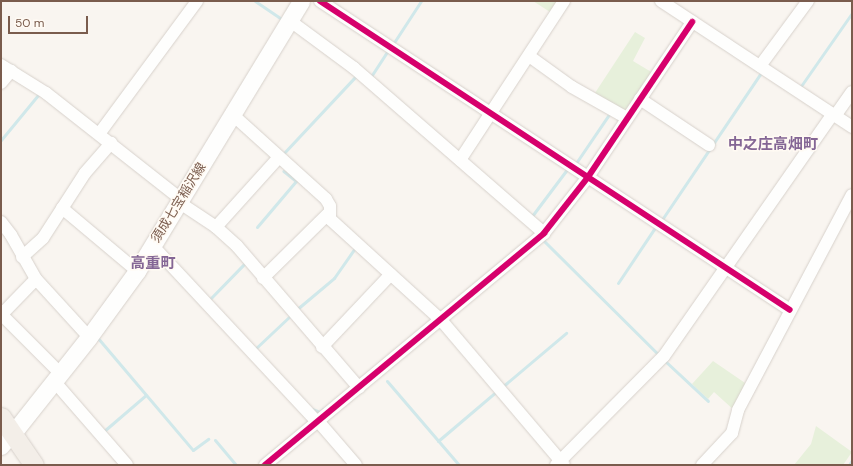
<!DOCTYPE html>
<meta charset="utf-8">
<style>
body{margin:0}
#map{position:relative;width:853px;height:466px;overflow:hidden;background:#f9f5f0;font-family:"DM Sans","Noto Sans JP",sans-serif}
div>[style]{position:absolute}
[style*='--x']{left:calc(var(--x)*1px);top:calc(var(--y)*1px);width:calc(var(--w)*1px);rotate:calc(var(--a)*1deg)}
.green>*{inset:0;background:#e7f0db}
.stream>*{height:3px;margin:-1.5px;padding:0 1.5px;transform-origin:1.5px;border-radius:1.5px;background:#d0e8ea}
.roads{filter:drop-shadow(0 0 1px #d7d1cb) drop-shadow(0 0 1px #d7d1cb)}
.minor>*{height:12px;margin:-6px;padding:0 6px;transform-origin:6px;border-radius:6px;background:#fefefd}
.tertiary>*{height:15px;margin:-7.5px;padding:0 7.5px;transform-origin:7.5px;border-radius:7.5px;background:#fefefd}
.secondary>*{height:17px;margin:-8.5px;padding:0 8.5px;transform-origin:8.5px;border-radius:8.5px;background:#fefefd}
.primary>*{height:19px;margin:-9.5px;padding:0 9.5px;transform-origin:9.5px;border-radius:9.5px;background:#f3eee8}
.cycleway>*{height:6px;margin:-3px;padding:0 3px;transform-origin:3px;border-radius:3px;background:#d6006c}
span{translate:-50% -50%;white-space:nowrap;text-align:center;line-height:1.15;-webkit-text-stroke:3px #fffaf3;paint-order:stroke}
.street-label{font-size:13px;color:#7a5c4d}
.quarter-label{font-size:15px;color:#846695;font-weight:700}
.frame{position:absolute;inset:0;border:2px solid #7a5c4d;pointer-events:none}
.scale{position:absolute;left:8px;top:16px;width:80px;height:18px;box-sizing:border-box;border:2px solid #7a5c4d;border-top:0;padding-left:5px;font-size:12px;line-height:14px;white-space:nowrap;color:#7a5c4d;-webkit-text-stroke:3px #fffaf3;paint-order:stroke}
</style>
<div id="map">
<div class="green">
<div style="clip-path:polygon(533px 1px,557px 1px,550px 12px)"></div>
<div style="clip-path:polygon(635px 32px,645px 38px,633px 61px,653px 73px,624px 114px,593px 96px)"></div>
<div style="clip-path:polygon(713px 361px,748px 385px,735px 411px,714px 392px,708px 399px,692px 384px)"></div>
<div style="clip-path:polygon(816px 426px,852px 452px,843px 465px,794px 465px,811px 444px)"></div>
</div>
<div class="stream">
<div style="--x:255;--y:1;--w:32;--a:34"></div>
<div style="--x:393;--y:44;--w:51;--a:-56.9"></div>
<div style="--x:370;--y:78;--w:33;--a:-57"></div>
<div style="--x:801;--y:86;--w:89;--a:-55.1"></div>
<div style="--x:1;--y:140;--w:58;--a:-50.6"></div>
<div style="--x:283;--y:154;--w:108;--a:-46.9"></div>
<div style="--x:576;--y:163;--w:60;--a:-55.8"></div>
<div style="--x:532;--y:216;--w:60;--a:-53.1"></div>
<div style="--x:661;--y:221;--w:179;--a:-56"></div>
<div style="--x:257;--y:227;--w:60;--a:-49.7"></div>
<div style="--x:296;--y:181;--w:16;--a:-142"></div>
<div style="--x:543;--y:240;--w:165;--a:44.8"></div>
<div style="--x:618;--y:283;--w:69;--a:-56.3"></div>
<div style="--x:210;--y:299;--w:49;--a:-45.8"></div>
<div style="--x:296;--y:310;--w:50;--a:-40.1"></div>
<div style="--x:334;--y:278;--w:37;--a:-55"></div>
<div style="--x:97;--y:337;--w:148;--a:49.7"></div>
<div style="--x:193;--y:450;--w:19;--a:-36"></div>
<div style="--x:255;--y:349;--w:47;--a:-43.3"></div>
<div style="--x:664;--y:360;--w:60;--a:43"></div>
<div style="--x:387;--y:381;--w:111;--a:49.4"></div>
<div style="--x:502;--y:387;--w:84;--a:-40.2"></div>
<div style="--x:312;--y:409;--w:9;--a:21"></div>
<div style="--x:320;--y:412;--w:4;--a:-45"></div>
<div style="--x:104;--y:431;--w:55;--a:-40.6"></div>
<div style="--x:215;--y:440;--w:33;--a:50"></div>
<div style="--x:438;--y:441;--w:77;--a:-40.3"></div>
<div style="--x:849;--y:465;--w:6;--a:-59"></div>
</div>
<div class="roads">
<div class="minor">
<div style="--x:320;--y:1;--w:562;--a:33.32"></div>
<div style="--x:661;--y:1;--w:229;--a:33.4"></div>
<div style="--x:289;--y:20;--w:81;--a:36.4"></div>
<div style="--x:354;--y:68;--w:252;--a:41"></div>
<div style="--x:529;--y:56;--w:53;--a:35.8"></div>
<div style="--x:572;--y:87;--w:63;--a:29.4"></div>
<div style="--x:1;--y:65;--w:53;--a:31.9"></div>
<div style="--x:46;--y:93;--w:173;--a:38.2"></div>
<div style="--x:760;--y:66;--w:81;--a:-53.6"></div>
<div style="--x:1;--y:83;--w:16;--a:-50"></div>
<div style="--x:640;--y:99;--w:83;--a:33.7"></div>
<div style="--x:233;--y:115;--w:125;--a:42.1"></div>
<div style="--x:326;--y:199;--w:8;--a:60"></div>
<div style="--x:330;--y:206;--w:13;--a:90"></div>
<div style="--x:330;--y:219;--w:150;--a:42.3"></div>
<div style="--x:441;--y:320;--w:190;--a:49.7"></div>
<div style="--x:835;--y:116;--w:29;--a:-55"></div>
<div style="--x:99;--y:134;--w:165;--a:-53.6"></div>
<div style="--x:460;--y:160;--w:190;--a:-56.8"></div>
<div style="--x:180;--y:203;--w:43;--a:33.7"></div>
<div style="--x:216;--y:227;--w:28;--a:42"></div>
<div style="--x:237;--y:246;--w:187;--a:49.3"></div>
<div style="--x:62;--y:208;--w:98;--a:40"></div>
<div style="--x:1;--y:222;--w:16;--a:52"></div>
<div style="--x:11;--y:235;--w:51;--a:60.4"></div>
<div style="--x:36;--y:279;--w:79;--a:47.6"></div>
<div style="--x:216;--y:227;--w:94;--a:-48"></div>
<div style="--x:153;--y:246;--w:241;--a:47"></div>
<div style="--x:22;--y:257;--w:28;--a:-42"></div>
<div style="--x:43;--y:238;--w:77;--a:-57.1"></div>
<div style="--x:85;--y:173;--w:40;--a:-49"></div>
<div style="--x:263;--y:278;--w:91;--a:-44.6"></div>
<div style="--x:1;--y:311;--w:3;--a:45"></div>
<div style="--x:3;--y:313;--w:47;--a:-45.9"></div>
<div style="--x:1;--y:314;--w:83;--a:45"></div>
<div style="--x:322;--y:347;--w:100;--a:-46.6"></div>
<div style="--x:54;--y:381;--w:111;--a:49"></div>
<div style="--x:318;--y:421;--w:58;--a:49.2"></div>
<div style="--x:265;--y:465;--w:363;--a:-39.7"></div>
<div style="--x:544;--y:233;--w:71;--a:-51.8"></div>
<div style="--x:588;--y:177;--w:187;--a:-56.1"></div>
<div style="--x:556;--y:465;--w:153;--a:-45.3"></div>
<div style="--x:664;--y:356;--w:295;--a:-55.1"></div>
<div style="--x:702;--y:465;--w:44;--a:-46.8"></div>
<div style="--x:732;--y:433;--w:24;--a:-75"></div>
<div style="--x:738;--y:410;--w:243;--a:-62.1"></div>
</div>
<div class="tertiary">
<div style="--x:1;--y:447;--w:18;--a:-49"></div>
</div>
<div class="secondary">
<div style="--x:13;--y:433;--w:122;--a:-51.6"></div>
<div style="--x:89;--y:337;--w:82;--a:-54"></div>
<div style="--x:137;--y:271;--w:316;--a:-58.7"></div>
</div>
<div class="primary">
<div style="--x:1;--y:417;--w:58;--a:55.5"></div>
</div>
</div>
<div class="cycleway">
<div style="--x:320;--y:1;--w:562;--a:33.32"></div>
<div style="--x:265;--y:465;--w:363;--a:-39.7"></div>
<div style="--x:544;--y:233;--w:71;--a:-51.8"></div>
<div style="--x:588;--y:177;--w:187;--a:-56.1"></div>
</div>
<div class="street-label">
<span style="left:179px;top:203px;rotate:-58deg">須成七宝稲沢線</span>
</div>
<div class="quarter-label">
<span style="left:773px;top:145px">中之庄高畑町</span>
<span style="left:153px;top:264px">高重町</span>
</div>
<div class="frame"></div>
<div class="scale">50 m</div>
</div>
